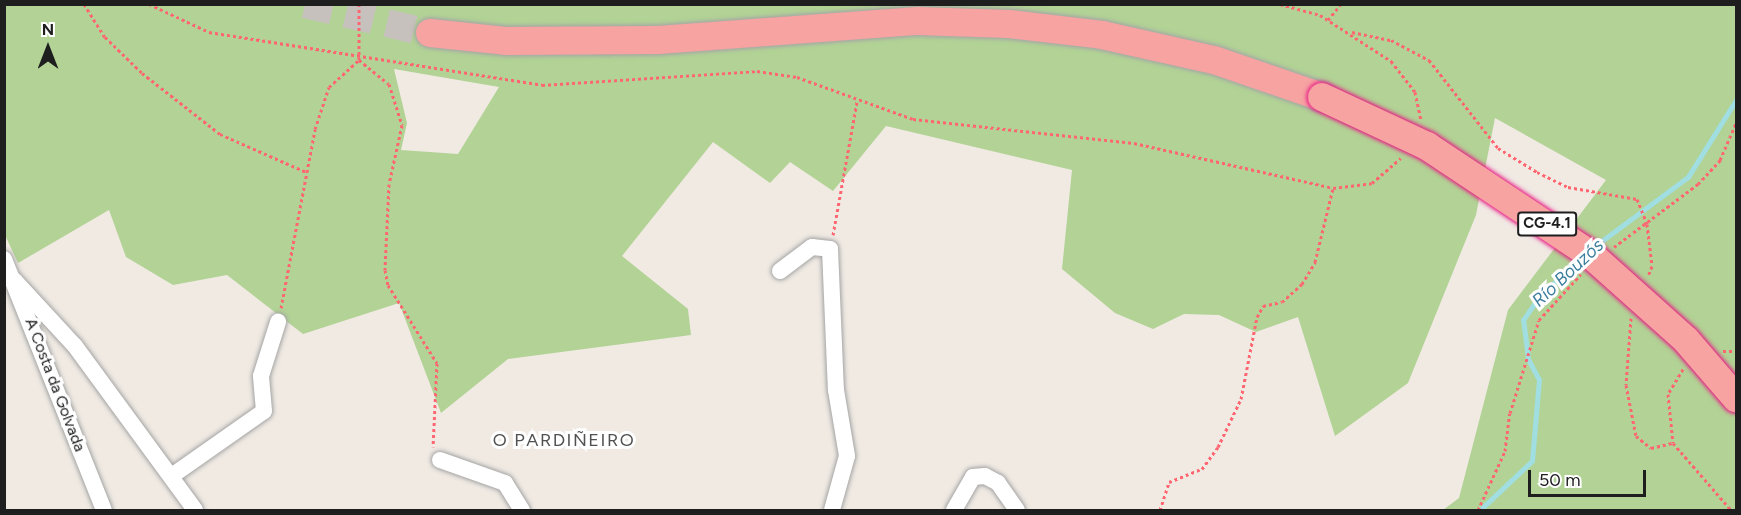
<!DOCTYPE html>
<meta charset="utf-8">
<style>
body{margin:0}
#map{position:relative;width:1741px;height:515px;overflow:hidden;background:#f0eae3;font-family:Figtree,sans-serif}
div>[style]{position:absolute}
[style*='--x']{left:calc(var(--x)*1px);top:calc(var(--y)*1px);width:calc(var(--w)*1px);rotate:calc(var(--a)*1deg)}
.forest>*{inset:0;background:#b2d395}
.stream>*{height:4.5px;margin:-2.25px;padding:0 2.25px;transform-origin:2.25px;border-radius:2.25px;background:#a0dee1}
.trunk-tunnel>*{height:28px;margin-top:-14px;transform-origin:0;background:repeating-linear-gradient(90deg,#c6c1bc 0 28px,transparent 0 42px)}
.path>*{height:3px;margin-top:-1.5px;transform-origin:0;background:repeating-linear-gradient(90deg,#ff6671 0 3px,transparent 0 6px)}
.roads{filter:drop-shadow(0 0 2px #a5a5a5) drop-shadow(0 0 2px #a5a5a5)}
.minor>*{height:16px;margin:-8px;padding:0 8px;transform-origin:8px;border-radius:8px;background:#fff}
.trunk>*{height:28px;margin:-14px;padding:0 14px;transform-origin:14px;border-radius:14px;background:#f6a3a2}
.bridges{filter:drop-shadow(0 0 2px #e81684) drop-shadow(0 0 2px #e81684)}
.trunk-bridge>*{height:28px;margin:-14px;padding:0 14px;transform-origin:14px;border-radius:14px;background:#f6a3a2}
span{translate:-50% -50%;white-space:nowrap;text-align:center;line-height:1.15;-webkit-text-stroke:6px #fff;paint-order:stroke}
.shield-label span{padding:2px 4px;background:#fff;border:2px solid;border-radius:4px;-webkit-text-stroke-width:0}
.shield-label{font-size:15px;color:#1e1e1e;font-weight:700}
.street-label{font-size:16px;color:#1e1e1e}
.water-label{font-size:18px;color:#3c7e9d;font-style:italic}
.neighbourhood-label{font-size:18px;color:#515151;letter-spacing:1.5px}
.frame{position:absolute;inset:0;border:6px solid #1e1e1e;pointer-events:none}
.north{position:absolute;left:18px;top:18px;width:60px;height:60px;-webkit-text-stroke:4px #fff;paint-order:stroke;rotate:0deg;font-size:16px;font-weight:700;line-height:24px;text-align:center;color:#1e1e1e}
.north::after{content:'';display:block;margin:auto;width:21px;height:27px;background:#1e1e1e;clip-path:polygon(50% 0,100% 100%,50% 72%,0 100%)}
.scale{position:absolute;left:1528px;top:470px;width:118px;height:27px;box-sizing:border-box;border:3px solid #1e1e1e;border-top:0;padding-left:8px;font-size:18px;line-height:21px;white-space:nowrap;color:#1e1e1e;-webkit-text-stroke:4px #fff;paint-order:stroke}
</style>
<div id="map">
<div class="forest">
<div style="clip-path:polygon(evenodd,4px 5px,1736px 5px,1736px 510px,1443px 510px,1459px 498px,1508px 310px,1606px 180px,1495px 118px,1476px 215px,1408px 383px,1335px 436px,1298px 317px,1256px 332px,1219px 315px,1184px 314px,1153px 329px,1115px 313px,1062px 269px,1072px 170px,886px 126px,833px 191px,790px 162px,770px 183px,713px 142px,622px 256px,688px 309px,691px 335px,508px 359px,441px 413px,399px 303px,303px 334px,227px 275px,173px 285px,126px 257px,109px 210px,18px 263px,4px 233px,4px 5px,394px 69px,499px 87px,458px 154px,401px 150px,407px 123px,394px 69px)"></div>
</div>
<div class="stream">
<div style="--x:1595;--y:246;--w:116;--a:-36.6"></div>
<div style="--x:1688;--y:177;--w:91;--a:-58.1"></div>
<div style="--x:1480;--y:510;--w:71;--a:-43.3"></div>
<div style="--x:1532;--y:461;--w:81;--a:-85.1"></div>
<div style="--x:1539;--y:380;--w:24;--a:-118"></div>
<div style="--x:1528;--y:359;--w:39;--a:-97"></div>
<div style="--x:1523;--y:320;--w:33;--a:-55"></div>
<div style="--x:1542;--y:293;--w:51;--a:-40.2"></div>
</div>
<div class="trunk-tunnel">
<div style="--x:305;--y:4;--w:128;--a:13.1"></div>
</div>
<div class="path">
<div style="--x:84;--y:4;--w:39;--a:58"></div>
<div style="--x:105;--y:37;--w:52;--a:44.2"></div>
<div style="--x:142;--y:73;--w:99;--a:38"></div>
<div style="--x:220;--y:134;--w:94;--a:23.8"></div>
<div style="--x:149;--y:4;--w:66;--a:25"></div>
<div style="--x:209;--y:32;--w:337;--a:9"></div>
<div style="--x:542;--y:85;--w:215;--a:-3.7"></div>
<div style="--x:757;--y:71;--w:40;--a:8.5"></div>
<div style="--x:797;--y:77;--w:123;--a:19.9"></div>
<div style="--x:913;--y:119;--w:222;--a:6.2"></div>
<div style="--x:1134;--y:143;--w:204;--a:12.7"></div>
<div style="--x:1333;--y:188;--w:39;--a:-7"></div>
<div style="--x:1372;--y:183;--w:38;--a:-41"></div>
<div style="--x:1280;--y:4;--w:41;--a:15.4"></div>
<div style="--x:1320;--y:15;--w:85;--a:32.9"></div>
<div style="--x:1391;--y:61;--w:39;--a:52"></div>
<div style="--x:1415;--y:92;--w:29;--a:78"></div>
<div style="--x:1328;--y:20;--w:21;--a:-51"></div>
<div style="--x:1352;--y:32;--w:40;--a:12"></div>
<div style="--x:1391;--y:40;--w:43;--a:27.8"></div>
<div style="--x:1429;--y:60;--w:112;--a:51.9"></div>
<div style="--x:1498;--y:148;--w:46;--a:31.6"></div>
<div style="--x:1537;--y:172;--w:34;--a:26"></div>
<div style="--x:1568;--y:187;--w:70;--a:9.9"></div>
<div style="--x:1637;--y:199;--w:27;--a:68"></div>
<div style="--x:1647;--y:224;--w:42;--a:83.2"></div>
<div style="--x:1652;--y:266;--w:11;--a:112"></div>
<div style="--x:359;--y:60;--w:38;--a:39"></div>
<div style="--x:389;--y:84;--w:43;--a:72.4"></div>
<div style="--x:402;--y:125;--w:60;--a:102.4"></div>
<div style="--x:389;--y:184;--w:86;--a:92.7"></div>
<div style="--x:385;--y:270;--w:15;--a:79"></div>
<div style="--x:388;--y:285;--w:92;--a:57.9"></div>
<div style="--x:437;--y:363;--w:84;--a:92.7"></div>
<div style="--x:833;--y:235;--w:136;--a:-79.8"></div>
<div style="--x:1614;--y:247;--w:105;--a:-36.9"></div>
<div style="--x:1698;--y:184;--w:33;--a:-47"></div>
<div style="--x:1720;--y:160;--w:40;--a:-66.6"></div>
<div style="--x:281;--y:308;--w:182;--a:-79.2"></div>
<div style="--x:315;--y:129;--w:44;--a:-71.6"></div>
<div style="--x:329;--y:87;--w:40;--a:-42"></div>
<div style="--x:359;--y:60;--w:56;--a:-90"></div>
<div style="--x:1631;--y:318;--w:67;--a:94.3"></div>
<div style="--x:1626;--y:385;--w:52;--a:78.9"></div>
<div style="--x:1636;--y:436;--w:19;--a:39"></div>
<div style="--x:1651;--y:448;--w:23;--a:-13"></div>
<div style="--x:1723;--y:351;--w:13;--a:0"></div>
<div style="--x:1683;--y:369;--w:29;--a:121"></div>
<div style="--x:1668;--y:394;--w:49;--a:84.2"></div>
<div style="--x:1673;--y:443;--w:89;--a:49.1"></div>
<div style="--x:1160;--y:510;--w:29;--a:-72"></div>
<div style="--x:1169;--y:482;--w:35;--a:-22"></div>
<div style="--x:1202;--y:469;--w:27;--a:-54"></div>
<div style="--x:1218;--y:447;--w:53;--a:-64.4"></div>
<div style="--x:1241;--y:399;--w:84;--a:-79"></div>
<div style="--x:1257;--y:317;--w:13;--a:-61"></div>
<div style="--x:1263;--y:306;--w:19;--a:-12"></div>
<div style="--x:1282;--y:302;--w:27;--a:-42"></div>
<div style="--x:1302;--y:284;--w:26;--a:-59"></div>
<div style="--x:1315;--y:262;--w:76;--a:-76.3"></div>
<div style="--x:1478;--y:510;--w:65;--a:-65.4"></div>
<div style="--x:1505;--y:451;--w:38;--a:-83"></div>
<div style="--x:1510;--y:413;--w:97;--a:-72.7"></div>
<div style="--x:1539;--y:320;--w:62;--a:-47.6"></div>
</div>
<div class="roads">
<div class="minor">
<div style="--x:4;--y:259;--w:270;--a:68.3"></div>
<div style="--x:780;--y:271;--w:40;--a:-37"></div>
<div style="--x:812;--y:247;--w:18;--a:6"></div>
<div style="--x:830;--y:249;--w:141;--a:87.6"></div>
<div style="--x:836;--y:390;--w:67;--a:80.5"></div>
<div style="--x:847;--y:456;--w:56;--a:105.5"></div>
<div style="--x:14;--y:280;--w:90;--a:47.3"></div>
<div style="--x:75;--y:346;--w:203;--a:53.8"></div>
<div style="--x:440;--y:460;--w:69;--a:19.5"></div>
<div style="--x:505;--y:483;--w:32;--a:58"></div>
<div style="--x:173;--y:475;--w:111;--a:-35.1"></div>
<div style="--x:264;--y:411;--w:35;--a:-95"></div>
<div style="--x:261;--y:376;--w:57;--a:-72.5"></div>
<div style="--x:954;--y:510;--w:38;--a:-60"></div>
<div style="--x:973;--y:477;--w:12;--a:-5"></div>
<div style="--x:985;--y:476;--w:15;--a:28"></div>
<div style="--x:998;--y:483;--w:33;--a:55"></div>
</div>
<div class="trunk">
<div style="--x:430;--y:33;--w:76;--a:6"></div>
<div style="--x:506;--y:41;--w:152;--a:-0.4"></div>
<div style="--x:658;--y:40;--w:261;--a:-4.2"></div>
<div style="--x:918;--y:21;--w:91;--a:1.9"></div>
<div style="--x:1009;--y:24;--w:94;--a:6.7"></div>
<div style="--x:1102;--y:35;--w:115;--a:12.6"></div>
<div style="--x:1214;--y:60;--w:114;--a:18.9"></div>
</div>
</div>
<div class="bridges">
<div class="trunk-bridge">
<div style="--x:1322;--y:97;--w:116;--a:25"></div>
<div style="--x:1427;--y:146;--w:197;--a:33.6"></div>
<div style="--x:1591;--y:255;--w:127;--a:41.8"></div>
<div style="--x:1686;--y:340;--w:77;--a:49.2"></div>
</div>
</div>
<div class="shield-label">
<span style="left:1547px;top:224px">CG-4.1</span>
</div>
<div class="street-label">
<span style="left:55px;top:385px;rotate:69deg">A Costa da Golvada</span>
</div>
<div class="water-label">
<span style="left:1568px;top:273px;rotate:-43deg">Río Bouzós</span>
</div>
<div class="neighbourhood-label">
<span style="left:564px;top:440px">O PARDIÑEIRO</span>
</div>
<div class="frame"></div>
<div class="north">N</div>
<div class="scale">50 m</div>
</div>
